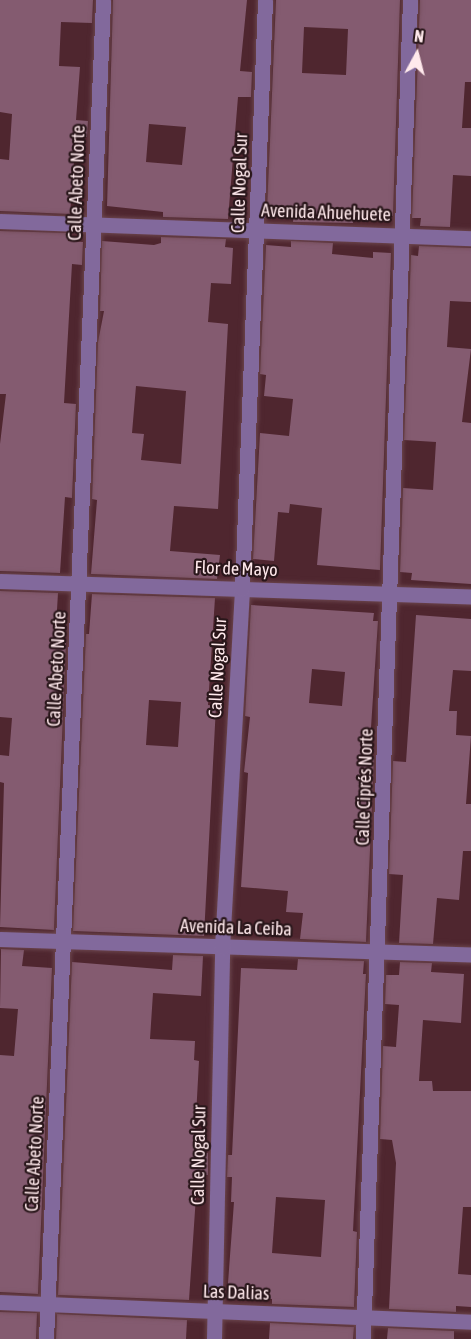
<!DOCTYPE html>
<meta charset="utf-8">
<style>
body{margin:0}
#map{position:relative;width:471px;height:1339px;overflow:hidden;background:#4f262f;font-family:"Asap Condensed",sans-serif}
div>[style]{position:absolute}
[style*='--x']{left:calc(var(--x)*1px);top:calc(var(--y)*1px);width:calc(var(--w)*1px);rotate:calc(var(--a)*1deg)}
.building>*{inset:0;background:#845b70}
.roads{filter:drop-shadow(0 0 2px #6b454d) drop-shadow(0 0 2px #6b454d)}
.minor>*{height:15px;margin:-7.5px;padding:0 7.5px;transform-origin:7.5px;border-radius:7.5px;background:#82699c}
span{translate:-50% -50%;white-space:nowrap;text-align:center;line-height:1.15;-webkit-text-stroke:4.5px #29161a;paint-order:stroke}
.street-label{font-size:18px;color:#ffe9ec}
.north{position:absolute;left:387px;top:24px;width:60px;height:60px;-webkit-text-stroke:4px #29161a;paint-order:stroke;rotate:7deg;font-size:16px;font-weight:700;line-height:24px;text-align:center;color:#ffe9ec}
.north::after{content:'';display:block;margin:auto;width:21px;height:27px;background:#ffe9ec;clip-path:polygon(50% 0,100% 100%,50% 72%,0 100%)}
</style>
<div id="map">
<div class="building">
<div style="clip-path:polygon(0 0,93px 0,92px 23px,61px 22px,59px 66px,80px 67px,76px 120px,88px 121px,87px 137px,76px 136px,70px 214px,0 211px,0 159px,9px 160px,12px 114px,0 112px)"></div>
<div style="clip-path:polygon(evenodd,113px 0,247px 0,240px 71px,252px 72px,251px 97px,238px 97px,228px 219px,163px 217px,163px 212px,107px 206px,113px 0,149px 124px,186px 127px,182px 165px,146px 162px,149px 124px)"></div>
<div style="clip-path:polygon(evenodd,276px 0,400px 0,393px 216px,354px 214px,353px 223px,293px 222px,294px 211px,267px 209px,276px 0,304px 27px,348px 29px,346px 75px,302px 73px,304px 27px)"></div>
<div style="clip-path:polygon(420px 0,471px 0,471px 82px,465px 82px,462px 128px,471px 128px,471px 176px,453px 175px,450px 227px,420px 226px,421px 218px,412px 218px)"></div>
<div style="clip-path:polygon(0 231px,68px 233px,68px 241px,83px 242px,82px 265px,72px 264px,64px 403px,76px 404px,72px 498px,65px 497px,60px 573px,0 571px,0 444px,6px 394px,0 394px)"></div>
<div style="clip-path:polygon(evenodd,161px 237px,226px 239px,225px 247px,233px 248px,231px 284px,211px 283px,208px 322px,228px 324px,218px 509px,174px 506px,170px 551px,220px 555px,217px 579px,91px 574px,97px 500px,92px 499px,98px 342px,104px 311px,100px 311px,102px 241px,154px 245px,161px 243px,161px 237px,136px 386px,186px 391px,181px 464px,141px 460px,144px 434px,132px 433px,136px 386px)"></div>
<div style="clip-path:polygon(291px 241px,333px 243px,332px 254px,373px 258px,373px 252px,391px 253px,380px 570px,317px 565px,322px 508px,290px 504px,289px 513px,278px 512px,274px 561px,253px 559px,260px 433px,289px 436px,293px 399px,264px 396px,266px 375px,260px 374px,266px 245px,291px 247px)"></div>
<div style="clip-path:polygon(419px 246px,471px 248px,471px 302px,450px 301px,447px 347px,471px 349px,462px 422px,471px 423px,471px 584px,411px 580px,412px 573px,400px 572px,403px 488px,433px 490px,436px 442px,404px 440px,411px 255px,418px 256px)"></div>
<div style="clip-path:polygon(0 591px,58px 593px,55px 643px,66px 643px,54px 930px,0 927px,4px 783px,0 782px,0 755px,9px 756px,12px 718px,0 717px)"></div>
<div style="clip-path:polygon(evenodd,92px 594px,215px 598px,208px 705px,216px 706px,204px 936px,73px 931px,86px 634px,89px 634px,92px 594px,149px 700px,181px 702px,178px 747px,146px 745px,149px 700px)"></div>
<div style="clip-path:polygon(evenodd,251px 605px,374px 613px,373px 621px,378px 621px,369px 758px,374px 759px,366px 942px,300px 939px,303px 913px,286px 912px,288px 891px,241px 887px,248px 773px,244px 772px,250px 717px,245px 716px,251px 605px,312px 669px,345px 672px,342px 706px,309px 703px,312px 669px)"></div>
<div style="clip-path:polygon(416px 615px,471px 619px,471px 671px,453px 670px,449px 711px,457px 711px,456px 735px,471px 736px,466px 804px,471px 804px,471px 851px,463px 851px,459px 900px,437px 898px,433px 944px,399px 943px,403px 875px,389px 874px,393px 761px,406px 762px)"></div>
<div style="clip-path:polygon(1px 949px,24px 950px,22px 966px,52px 968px,38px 1294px,0 1292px,0 1055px,14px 1056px,18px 1009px,0 1008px)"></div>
<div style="clip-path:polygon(173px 955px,203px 956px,201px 996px,153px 993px,150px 1039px,195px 1041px,194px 1060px,199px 1061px,194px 1153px,208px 1153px,208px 1175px,199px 1175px,197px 1181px,189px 1300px,58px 1295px,72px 962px,172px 970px)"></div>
<div style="clip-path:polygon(evenodd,298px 959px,364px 961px,363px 974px,366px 974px,353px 1231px,357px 1232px,354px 1307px,272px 1304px,272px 1299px,227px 1296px,234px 1202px,231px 1202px,232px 1177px,227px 1177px,228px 1155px,232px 1155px,241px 968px,297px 970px,298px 959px,276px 1197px,325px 1200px,321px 1257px,272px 1253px,276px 1197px)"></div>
<div style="clip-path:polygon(400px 962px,432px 963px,431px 972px,464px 974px,461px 1023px,423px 1020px,419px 1081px,432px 1081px,433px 1091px,471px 1091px,471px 1207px,463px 1207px,458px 1274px,471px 1275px,471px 1307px,456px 1306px,456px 1312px,389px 1309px,396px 1163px,392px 1140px,380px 1139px,383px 1046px,396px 1047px,399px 1005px,385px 1004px,386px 975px,399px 975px)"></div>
<div style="clip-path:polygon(0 1312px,37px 1313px,36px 1339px,0 1339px)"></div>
<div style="clip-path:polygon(57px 1314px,187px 1320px,186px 1339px,56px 1339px)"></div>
<div style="clip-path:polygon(270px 1323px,354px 1327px,353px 1339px,269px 1339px)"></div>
<div style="clip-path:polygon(388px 1328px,454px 1331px,454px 1339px,387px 1339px)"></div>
</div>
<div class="roads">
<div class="minor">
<div style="--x:0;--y:221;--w:471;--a:2.1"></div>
<div style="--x:0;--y:581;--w:471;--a:1.9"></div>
<div style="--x:0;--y:939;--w:471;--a:1.9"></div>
<div style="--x:0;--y:1302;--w:471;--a:2.4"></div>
<div style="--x:46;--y:1339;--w:1340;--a:-87.56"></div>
<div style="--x:214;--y:1339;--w:392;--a:-88.8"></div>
<div style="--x:222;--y:947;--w:359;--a:-86.8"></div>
<div style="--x:242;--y:589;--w:589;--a:-87.76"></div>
<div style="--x:363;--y:1339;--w:1340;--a:-87.99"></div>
</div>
</div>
<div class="street-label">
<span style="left:77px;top:183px;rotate:-88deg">Calle Abeto Norte</span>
<span style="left:240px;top:183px;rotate:-88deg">Calle Nogal Sur</span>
<span style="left:326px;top:213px;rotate:2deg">Avenida Ahuehuete</span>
<span style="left:236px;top:569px;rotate:2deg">Flor de Mayo</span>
<span style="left:218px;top:668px;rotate:-87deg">Calle Nogal Sur</span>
<span style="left:57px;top:669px;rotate:-87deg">Calle Abeto Norte</span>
<span style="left:365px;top:787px;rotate:-88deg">Calle Ciprés Norte</span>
<span style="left:236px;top:928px;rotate:2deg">Avenida La Ceiba</span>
<span style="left:35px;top:1154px;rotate:-87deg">Calle Abeto Norte</span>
<span style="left:199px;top:1155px;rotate:-89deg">Calle Nogal Sur</span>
<span style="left:236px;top:1293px;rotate:2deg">Las Dalias</span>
</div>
<div class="north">N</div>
</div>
